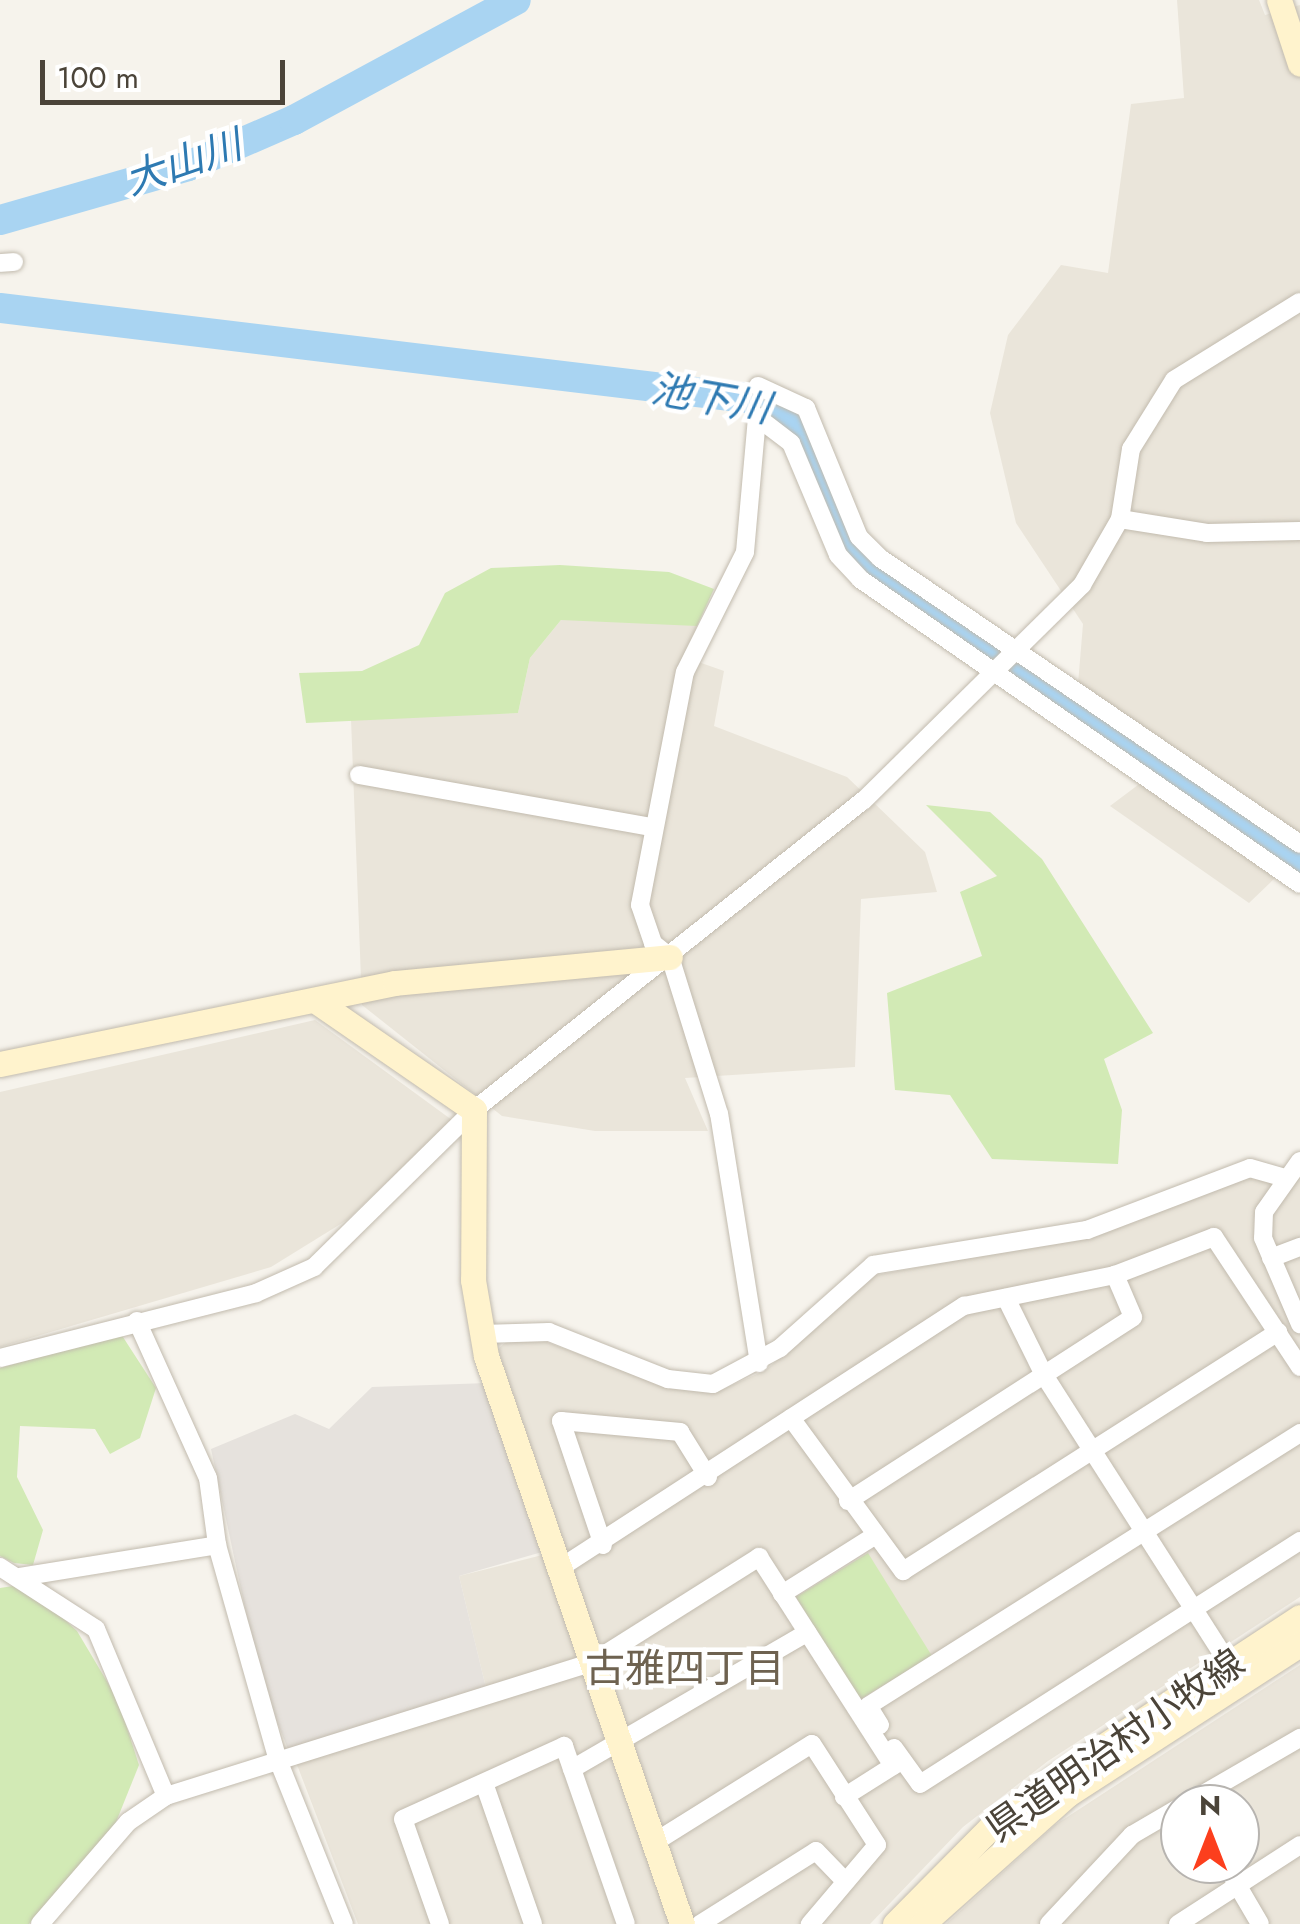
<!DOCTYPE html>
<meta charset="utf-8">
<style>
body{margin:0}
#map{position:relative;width:1300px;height:1924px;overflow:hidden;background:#f6f3ec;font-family:Jost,"Noto Sans JP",sans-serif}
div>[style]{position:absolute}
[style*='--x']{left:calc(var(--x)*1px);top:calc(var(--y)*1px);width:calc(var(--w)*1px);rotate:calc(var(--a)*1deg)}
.residential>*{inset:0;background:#eae5da}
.industrial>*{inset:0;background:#e6e2dd}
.green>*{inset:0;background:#d2eab5}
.river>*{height:30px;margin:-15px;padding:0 15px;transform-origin:15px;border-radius:15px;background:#a9d4f2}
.roads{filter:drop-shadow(0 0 2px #c2bbae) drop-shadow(0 0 2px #c2bbae)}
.street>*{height:18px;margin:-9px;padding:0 9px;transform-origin:9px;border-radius:9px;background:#fff}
.secondary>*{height:25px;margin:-12.5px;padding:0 12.5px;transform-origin:12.5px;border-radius:12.5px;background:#fff3cd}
span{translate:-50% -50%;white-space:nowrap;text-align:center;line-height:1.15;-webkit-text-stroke:9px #fff;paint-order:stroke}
.street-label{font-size:38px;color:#4b4439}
.water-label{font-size:40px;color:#2e7ab2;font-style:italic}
.neighbourhood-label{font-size:40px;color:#6e6250}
.north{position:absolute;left:1160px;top:1784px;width:100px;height:100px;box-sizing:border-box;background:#fff;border:2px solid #b7b4b0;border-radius:50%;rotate:0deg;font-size:28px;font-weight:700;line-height:40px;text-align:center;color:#4b4439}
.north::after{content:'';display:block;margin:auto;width:35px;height:45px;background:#fc3f1d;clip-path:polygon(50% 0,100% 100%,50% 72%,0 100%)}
.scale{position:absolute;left:40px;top:60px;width:245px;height:45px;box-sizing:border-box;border:5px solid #4b4439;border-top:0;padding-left:12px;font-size:30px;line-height:35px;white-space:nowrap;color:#4b4439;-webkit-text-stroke:8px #fff;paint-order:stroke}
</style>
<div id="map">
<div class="residential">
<div style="clip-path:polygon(1177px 0,1259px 0,1265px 15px,1300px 5px,1300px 854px,1249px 903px,1110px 806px,1178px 755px,1078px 684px,1083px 624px,1016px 523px,990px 413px,1008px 335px,1061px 265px,1108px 273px,1131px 104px,1184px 98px)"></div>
<div style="clip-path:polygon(654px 617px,697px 626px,687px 658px,724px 671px,714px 726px,847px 777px,925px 852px,937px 892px,861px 899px,855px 1067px,685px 1078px,708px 1131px,595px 1131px,502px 1116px,362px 1005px,351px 719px,518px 713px,530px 658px,561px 620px)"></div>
<div style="clip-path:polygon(315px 1020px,452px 1120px,347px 1220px,271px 1267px,0 1347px,0 1092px)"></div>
<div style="clip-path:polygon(1300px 1173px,1300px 1597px,1048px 1761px,963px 1827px,870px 1924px,358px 1924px,296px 1762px,486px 1688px,459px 1576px,562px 1550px,498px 1349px,506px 1342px,544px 1341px,667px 1387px,714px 1393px,766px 1370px,871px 1276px,1091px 1236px,1239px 1177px)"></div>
<div style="clip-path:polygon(evenodd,1300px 1665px,1300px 1924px,946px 1924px,1055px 1825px,1300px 1665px,1180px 1804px,1240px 1804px,1240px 1864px,1180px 1864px,1180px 1804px)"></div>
</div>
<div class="industrial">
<div style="clip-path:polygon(488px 1383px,542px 1552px,459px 1576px,486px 1688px,288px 1749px,261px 1683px,211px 1449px,295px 1414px,329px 1429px,372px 1387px)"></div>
</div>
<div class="green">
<div style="clip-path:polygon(560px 565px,669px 572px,714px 589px,697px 626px,561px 620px,530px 658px,518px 713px,306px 723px,299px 673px,362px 671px,419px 645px,445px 593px,491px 568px)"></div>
<div style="clip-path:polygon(926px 805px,990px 812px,1042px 859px,1153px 1033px,1104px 1059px,1122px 1110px,1118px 1164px,992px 1159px,950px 1095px,895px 1090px,887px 993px,982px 956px,960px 892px,997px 876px)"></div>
<div style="clip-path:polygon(121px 1334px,156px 1388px,140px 1438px,110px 1454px,95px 1429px,20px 1426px,17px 1477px,43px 1530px,33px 1565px,14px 1563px,0 1556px,0 1368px)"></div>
<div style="clip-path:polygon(868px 1553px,932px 1656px,859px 1700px,796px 1597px)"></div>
<div style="clip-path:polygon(26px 1584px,77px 1631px,118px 1700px,139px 1765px,110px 1837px,29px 1924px,0 1924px,0 1588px)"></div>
</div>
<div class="river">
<div style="--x:0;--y:220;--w:196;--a:-16"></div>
<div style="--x:188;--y:166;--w:116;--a:-23.5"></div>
<div style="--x:294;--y:120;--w:252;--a:-28.4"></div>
<div style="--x:0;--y:308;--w:777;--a:6.88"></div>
<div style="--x:771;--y:401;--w:47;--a:45.9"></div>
<div style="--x:804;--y:435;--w:85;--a:72.8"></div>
<div style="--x:829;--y:516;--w:65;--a:53.1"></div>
<div style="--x:868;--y:568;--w:521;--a:34.06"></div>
</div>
<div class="roads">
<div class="street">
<div style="--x:0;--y:263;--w:14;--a:-4"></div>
<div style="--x:758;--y:386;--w:53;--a:24.6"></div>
<div style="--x:806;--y:408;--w:139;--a:67.7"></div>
<div style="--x:859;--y:537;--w:30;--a:45"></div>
<div style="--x:880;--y:558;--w:508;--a:34.25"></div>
<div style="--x:1120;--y:519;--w:88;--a:9.1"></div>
<div style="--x:1207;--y:533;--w:93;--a:-1.2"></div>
<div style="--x:359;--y:775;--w:297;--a:10.1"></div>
<div style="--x:1300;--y:1161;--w:62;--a:125.2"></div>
<div style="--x:1264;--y:1212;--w:26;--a:92"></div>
<div style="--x:1263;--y:1238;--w:94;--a:66.7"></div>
<div style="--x:1271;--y:1258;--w:31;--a:-21"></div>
<div style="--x:1006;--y:1298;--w:86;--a:63.7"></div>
<div style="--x:1044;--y:1375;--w:343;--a:57.4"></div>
<div style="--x:137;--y:1321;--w:172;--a:65.7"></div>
<div style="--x:208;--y:1478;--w:68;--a:82.3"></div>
<div style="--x:217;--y:1545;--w:223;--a:74.2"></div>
<div style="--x:278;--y:1760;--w:177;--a:68.1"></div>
<div style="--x:482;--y:1334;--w:67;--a:-1.7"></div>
<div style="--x:549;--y:1332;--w:128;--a:21.6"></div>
<div style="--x:668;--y:1379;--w:45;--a:6.3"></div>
<div style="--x:713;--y:1384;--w:76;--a:-28.2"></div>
<div style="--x:780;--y:1348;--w:125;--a:-41.7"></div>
<div style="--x:873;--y:1265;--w:217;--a:-9.3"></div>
<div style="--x:1087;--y:1230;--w:174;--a:-20.8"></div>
<div style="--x:1250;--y:1168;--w:37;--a:16"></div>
<div style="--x:0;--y:1358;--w:264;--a:-14.2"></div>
<div style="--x:256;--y:1293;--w:64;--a:-24.1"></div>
<div style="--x:314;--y:1267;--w:224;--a:-44.5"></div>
<div style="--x:474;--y:1110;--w:497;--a:-38.5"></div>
<div style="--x:863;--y:801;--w:308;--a:-44.6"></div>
<div style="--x:1082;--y:585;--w:76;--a:-60.1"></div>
<div style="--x:1120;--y:519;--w:71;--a:-81.1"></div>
<div style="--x:1131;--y:449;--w:81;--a:-58.1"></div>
<div style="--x:1174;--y:380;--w:148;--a:-31.8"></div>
<div style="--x:759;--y:1363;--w:252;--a:-99.1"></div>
<div style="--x:719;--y:1114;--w:164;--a:-107.3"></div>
<div style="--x:670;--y:957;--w:22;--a:-141"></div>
<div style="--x:653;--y:943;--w:40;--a:-108.9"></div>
<div style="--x:640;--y:905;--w:237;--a:-79.1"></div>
<div style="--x:685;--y:672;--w:134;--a:-63.4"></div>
<div style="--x:745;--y:552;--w:136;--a:-84.9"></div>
<div style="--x:757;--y:417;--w:43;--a:37.4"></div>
<div style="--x:791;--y:443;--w:121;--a:67.2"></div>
<div style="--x:838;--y:555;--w:33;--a:47"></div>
<div style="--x:860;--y:579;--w:535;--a:34.73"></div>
<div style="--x:791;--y:1418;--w:190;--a:53.8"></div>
<div style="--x:903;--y:1571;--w:445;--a:-32.5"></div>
<div style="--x:848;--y:1501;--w:339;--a:-32.8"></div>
<div style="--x:1133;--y:1317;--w:46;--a:-113.2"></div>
<div style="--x:603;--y:1545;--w:131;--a:-108.7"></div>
<div style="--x:561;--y:1421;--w:120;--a:5.3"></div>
<div style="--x:680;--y:1432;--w:53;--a:58.1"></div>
<div style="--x:0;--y:1567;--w:114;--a:32.9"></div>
<div style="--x:96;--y:1629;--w:181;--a:67.3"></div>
<div style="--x:560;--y:1568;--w:482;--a:-33"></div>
<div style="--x:964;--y:1306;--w:154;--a:-11.6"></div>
<div style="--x:1115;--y:1275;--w:106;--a:-21"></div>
<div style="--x:1214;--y:1237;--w:156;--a:56.5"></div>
<div style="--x:20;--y:1577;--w:200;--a:-9.2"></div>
<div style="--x:782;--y:1594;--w:105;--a:-32.2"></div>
<div style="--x:880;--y:1725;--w:22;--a:-122"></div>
<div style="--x:868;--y:1706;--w:511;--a:-32.29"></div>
<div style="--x:894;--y:1748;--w:44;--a:54.2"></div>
<div style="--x:920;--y:1784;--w:451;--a:-32.6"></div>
<div style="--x:572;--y:1769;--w:272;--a:-30.1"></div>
<div style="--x:484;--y:1783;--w:149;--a:70.8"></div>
<div style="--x:844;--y:1797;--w:67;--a:-32.3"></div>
<div style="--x:1186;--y:1804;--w:132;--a:-30.1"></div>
<div style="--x:655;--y:1842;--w:185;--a:-32"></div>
<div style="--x:812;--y:1744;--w:120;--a:57.2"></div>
<div style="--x:877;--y:1845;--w:104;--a:130.3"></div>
<div style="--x:1225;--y:1864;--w:69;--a:59.7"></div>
<div style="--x:40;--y:1924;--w:135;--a:-49.2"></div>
<div style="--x:128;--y:1822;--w:46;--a:-34.4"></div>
<div style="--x:166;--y:1796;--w:445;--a:-17.4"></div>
<div style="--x:591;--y:1663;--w:199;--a:-32.2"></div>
<div style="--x:759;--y:1557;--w:248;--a:57.3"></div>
<div style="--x:440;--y:1924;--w:111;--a:-109.4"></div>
<div style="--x:403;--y:1819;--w:177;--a:-24.4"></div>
<div style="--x:564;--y:1746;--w:188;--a:70.8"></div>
<div style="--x:700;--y:1924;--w:137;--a:-32.2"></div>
<div style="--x:816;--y:1851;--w:42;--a:46"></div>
<div style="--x:1049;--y:1924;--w:122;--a:-47"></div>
<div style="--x:1132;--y:1835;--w:56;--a:-30.3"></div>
<div style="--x:1178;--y:1924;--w:145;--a:-32.9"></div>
</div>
<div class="secondary">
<div style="--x:1279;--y:0;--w:67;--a:71.8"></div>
<div style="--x:316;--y:1001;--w:192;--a:34.6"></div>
<div style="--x:474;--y:1110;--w:170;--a:90.3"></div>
<div style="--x:473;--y:1280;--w:77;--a:80.3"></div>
<div style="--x:486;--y:1356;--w:601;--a:70.96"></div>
<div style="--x:0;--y:1064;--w:403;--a:-11.6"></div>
<div style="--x:395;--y:983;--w:276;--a:-5.4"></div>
<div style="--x:895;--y:1924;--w:135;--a:-45.3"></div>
<div style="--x:990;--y:1828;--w:82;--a:-37.6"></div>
<div style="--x:1055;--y:1778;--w:293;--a:-33.3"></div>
<div style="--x:922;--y:1924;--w:195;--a:-41.7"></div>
<div style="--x:1068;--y:1794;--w:276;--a:-32.9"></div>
</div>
</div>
<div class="street-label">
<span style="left:1115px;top:1745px;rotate:-35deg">県道明治村小牧線</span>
</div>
<div class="water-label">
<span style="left:183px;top:162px;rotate:-19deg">大山川</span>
<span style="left:711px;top:398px;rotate:10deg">池下川</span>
</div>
<div class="neighbourhood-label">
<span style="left:685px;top:1668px">古雅四丁目</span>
</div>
<div class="north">N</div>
<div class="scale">100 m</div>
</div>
